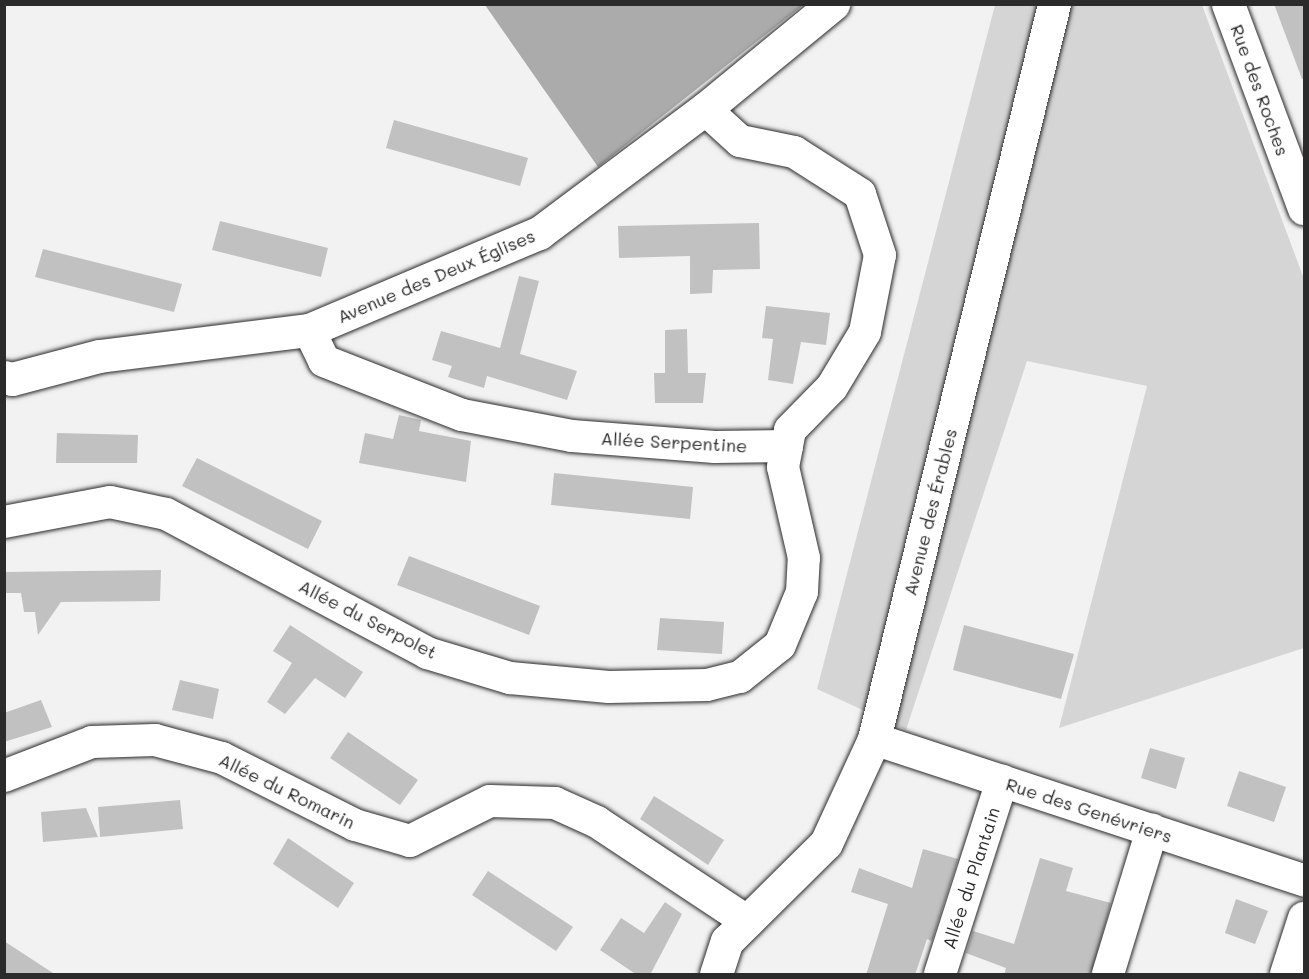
<!DOCTYPE html>
<meta charset="utf-8">
<style>
body{margin:0}
#map{position:relative;width:1309px;height:979px;overflow:hidden;background:#f2f2f2;font-family:Mali,sans-serif}
div>[style]{position:absolute}
[style*='--x']{left:calc(var(--x)*1px);top:calc(var(--y)*1px);width:calc(var(--w)*1px);rotate:calc(var(--a)*1deg)}
.green>*{inset:0;background:#d5d5d5}
.water>*{inset:0;background:#ababab}
.building>*{inset:0;background:#c1c1c1}
.roads{filter:drop-shadow(0 0 2px #2b2b2b) drop-shadow(0 0 2px #2b2b2b)}
.minor>*{height:32px;margin:-16px;padding:0 16px;transform-origin:16px;border-radius:16px;background:#fff}
.tertiary>*{height:33px;margin:-16.5px;padding:0 16.5px;transform-origin:16.5px;border-radius:16.5px;background:#fff}
span{translate:-50% -50%;white-space:nowrap;text-align:center;line-height:1.15;-webkit-text-stroke:4.5px #fff;paint-order:stroke}
.street-label{font-size:18px;color:#2b2b2b}
.frame{position:absolute;inset:0;border:6px solid #2b2b2b;pointer-events:none}
</style>
<div id="map">
<div class="green">
<div style="clip-path:polygon(995px 5px,1202px 5px,1304px 279px,1304px 648px,1059px 728px,1147px 386px,1027px 361px,906px 730px,817px 689px)"></div>
</div>
<div class="water">
<div style="clip-path:polygon(485px 5px,803px 5px,598px 167px)"></div>
</div>
<div class="building">
<div style="clip-path:polygon(1274px 4px,1305px 4px,1305px 79px,1302px 79px)"></div>
<div style="clip-path:polygon(394px 120px,528px 158px,520px 186px,386px 148px)"></div>
<div style="clip-path:polygon(220px 221px,328px 248px,321px 277px,212px 250px)"></div>
<div style="clip-path:polygon(759px 223px,760px 269px,713px 270px,712px 293px,690px 294px,690px 256px,619px 258px,618px 226px)"></div>
<div style="clip-path:polygon(43px 249px,182px 284px,174px 312px,35px 277px)"></div>
<div style="clip-path:polygon(519px 276px,539px 281px,520px 354px,577px 371px,567px 400px,487px 376px,484px 388px,448px 377px,452px 366px,432px 360px,441px 331px,500px 348px)"></div>
<div style="clip-path:polygon(766px 306px,830px 313px,826px 345px,801px 342px,793px 384px,768px 380px,773px 339px,762px 338px)"></div>
<div style="clip-path:polygon(687px 329px,688px 373px,706px 373px,703px 403px,655px 403px,654px 373px,665px 373px,665px 330px)"></div>
<div style="clip-path:polygon(399px 415px,421px 420px,419px 431px,471px 441px,466px 482px,359px 463px,365px 433px,393px 439px)"></div>
<div style="clip-path:polygon(57px 433px,138px 435px,137px 463px,56px 463px)"></div>
<div style="clip-path:polygon(197px 458px,322px 521px,308px 549px,182px 486px)"></div>
<div style="clip-path:polygon(554px 473px,693px 487px,690px 519px,551px 505px)"></div>
<div style="clip-path:polygon(409px 556px,540px 606px,529px 635px,397px 585px)"></div>
<div style="clip-path:polygon(161px 570px,160px 601px,61px 602px,38px 635px,35px 612px,24px 612px,21px 593px,5px 593px,5px 572px)"></div>
<div style="clip-path:polygon(660px 618px,724px 622px,722px 654px,657px 650px)"></div>
<div style="clip-path:polygon(290px 625px,363px 672px,345px 698px,315px 678px,285px 714px,267px 702px,292px 663px,273px 651px)"></div>
<div style="clip-path:polygon(964px 625px,1074px 654px,1061px 699px,953px 670px)"></div>
<div style="clip-path:polygon(180px 680px,219px 689px,213px 719px,172px 710px)"></div>
<div style="clip-path:polygon(41px 700px,52px 727px,4px 742px,4px 713px)"></div>
<div style="clip-path:polygon(348px 732px,418px 780px,400px 805px,330px 758px)"></div>
<div style="clip-path:polygon(1150px 748px,1185px 758px,1176px 789px,1141px 778px)"></div>
<div style="clip-path:polygon(1239px 771px,1286px 787px,1274px 822px,1227px 806px)"></div>
<div style="clip-path:polygon(654px 796px,724px 840px,708px 865px,640px 819px)"></div>
<div style="clip-path:polygon(180px 800px,183px 829px,100px 837px,98px 807px)"></div>
<div style="clip-path:polygon(86px 808px,98px 837px,43px 842px,41px 812px)"></div>
<div style="clip-path:polygon(288px 838px,354px 883px,338px 908px,273px 864px)"></div>
<div style="clip-path:polygon(923px 849px,958px 859px,932px 941px,927px 939px,915px 975px,866px 975px,888px 904px,851px 892px,859px 868px,912px 888px)"></div>
<div style="clip-path:polygon(1040px 858px,1073px 868px,1066px 891px,1111px 903px,1091px 975px,1004px 975px,1006px 968px,966px 953px,973px 931px,1014px 944px)"></div>
<div style="clip-path:polygon(488px 871px,573px 927px,556px 951px,472px 895px)"></div>
<div style="clip-path:polygon(1236px 899px,1268px 911px,1255px 944px,1225px 933px)"></div>
<div style="clip-path:polygon(665px 902px,682px 914px,650px 975px,637px 975px,600px 950px,621px 918px,644px 933px)"></div>
<div style="clip-path:polygon(4px 941px,56px 975px,4px 975px)"></div>
</div>
<div class="roads">
<div class="minor">
<div style="--x:309;--y:330;--w:34;--a:64"></div>
<div style="--x:324;--y:361;--w:148;--a:21.4"></div>
<div style="--x:462;--y:415;--w:112;--a:10.8"></div>
<div style="--x:572;--y:436;--w:143;--a:4.4"></div>
<div style="--x:715;--y:447;--w:72;--a:-0.8"></div>
<div style="--x:787;--y:446;--w:16;--a:-79"></div>
<div style="--x:790;--y:430;--w:60;--a:-45.7"></div>
<div style="--x:832;--y:387;--w:64;--a:-59"></div>
<div style="--x:865;--y:332;--w:78;--a:-79"></div>
<div style="--x:880;--y:255;--w:64;--a:-108.2"></div>
<div style="--x:860;--y:194;--w:78;--a:-147.5"></div>
<div style="--x:794;--y:152;--w:55;--a:-168.5"></div>
<div style="--x:740;--y:141;--w:47;--a:-137.6"></div>
<div style="--x:4;--y:522;--w:108;--a:-10.7"></div>
<div style="--x:110;--y:502;--w:57;--a:12.1"></div>
<div style="--x:166;--y:514;--w:296;--a:28"></div>
<div style="--x:427;--y:653;--w:87;--a:16.8"></div>
<div style="--x:510;--y:678;--w:99;--a:5.2"></div>
<div style="--x:609;--y:687;--w:98;--a:-1.2"></div>
<div style="--x:707;--y:685;--w:34;--a:-14"></div>
<div style="--x:740;--y:677;--w:51;--a:-38.7"></div>
<div style="--x:780;--y:645;--w:57;--a:-67.5"></div>
<div style="--x:802;--y:592;--w:34;--a:-87"></div>
<div style="--x:804;--y:558;--w:93;--a:-103"></div>
<div style="--x:783;--y:467;--w:21;--a:-79"></div>
<div style="--x:874;--y:739;--w:453;--a:18.2"></div>
<div style="--x:4;--y:776;--w:94;--a:-21.1"></div>
<div style="--x:92;--y:742;--w:63;--a:-1.8"></div>
<div style="--x:155;--y:740;--w:69;--a:15"></div>
<div style="--x:222;--y:758;--w:149;--a:26.7"></div>
<div style="--x:355;--y:825;--w:57;--a:16.2"></div>
<div style="--x:410;--y:841;--w:89;--a:-26.6"></div>
<div style="--x:490;--y:801;--w:65;--a:1.8"></div>
<div style="--x:555;--y:803;--w:46;--a:24.3"></div>
<div style="--x:597;--y:822;--w:181;--a:33.5"></div>
<div style="--x:940;--y:974;--w:203;--a:-72.2"></div>
<div style="--x:1108;--y:974;--w:151;--a:-73"></div>
<div style="--x:1286;--y:974;--w:59;--a:-72.2"></div>
</div>
<div class="tertiary">
<div style="--x:1228;--y:4;--w:218;--a:69.6"></div>
<div style="--x:4;--y:377;--w:8;--a:14"></div>
<div style="--x:12;--y:379;--w:90;--a:-14.8"></div>
<div style="--x:99;--y:356;--w:212;--a:-7.1"></div>
<div style="--x:309;--y:330;--w:250;--a:-22.9"></div>
<div style="--x:539;--y:233;--w:207;--a:-36.8"></div>
<div style="--x:705;--y:109;--w:166;--a:-39.4"></div>
<div style="--x:716;--y:974;--w:35;--a:-72"></div>
<div style="--x:727;--y:941;--w:139;--a:-44.7"></div>
<div style="--x:826;--y:843;--w:115;--a:-65.2"></div>
<div style="--x:874;--y:739;--w:757;--a:-76.24"></div>
</div>
</div>
<div class="street-label">
<span style="left:1260px;top:90px;rotate:70deg">Rue des Roches</span>
<span style="left:436px;top:276px;rotate:-23deg">Avenue des Deux Églises</span>
<span style="left:674px;top:442px;rotate:3deg">Allée Serpentine</span>
<span style="left:930px;top:512px;rotate:-76deg">Avenue des Érables</span>
<span style="left:368px;top:619px;rotate:27deg">Allée du Serpolet</span>
<span style="left:287px;top:791px;rotate:26deg">Allée du Romarin</span>
<span style="left:1089px;top:810px;rotate:18deg">Rue des Genévriers</span>
<span style="left:971px;top:878px;rotate:-72deg">Allée du Plantain</span>
</div>
<div class="frame"></div>
</div>
